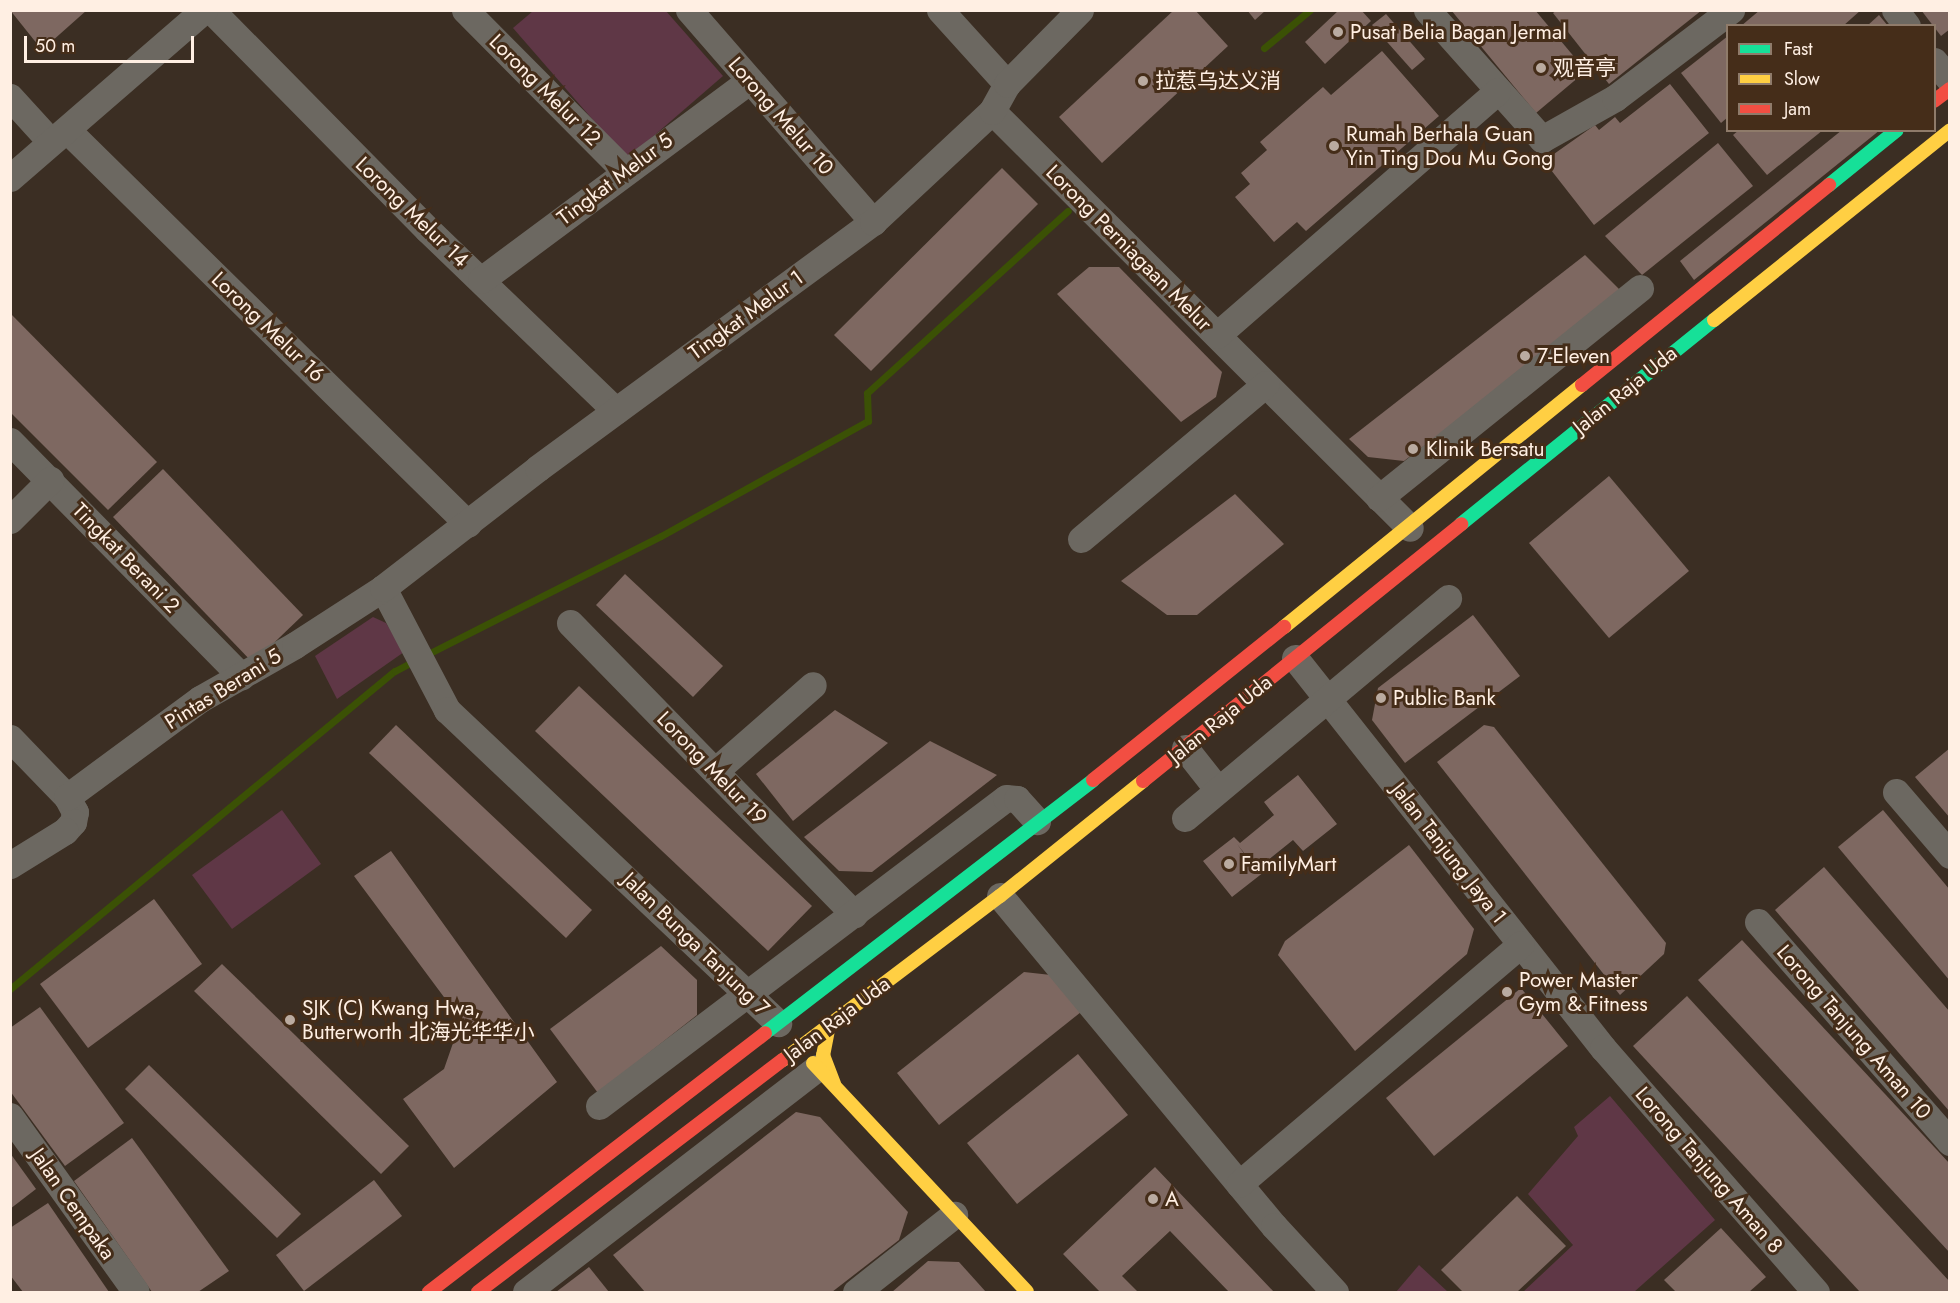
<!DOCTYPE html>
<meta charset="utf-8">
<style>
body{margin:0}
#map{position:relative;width:1960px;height:1303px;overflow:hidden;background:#3b2e23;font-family:Jost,"Noto Sans SC",sans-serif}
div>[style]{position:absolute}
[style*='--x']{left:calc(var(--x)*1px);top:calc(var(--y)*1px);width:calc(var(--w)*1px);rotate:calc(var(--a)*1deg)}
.green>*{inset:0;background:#5f3746}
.stream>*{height:7px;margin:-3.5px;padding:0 3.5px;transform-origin:3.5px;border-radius:3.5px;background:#3b5105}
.building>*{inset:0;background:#7e6861}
.street>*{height:27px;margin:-13.5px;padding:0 13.5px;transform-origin:13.5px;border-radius:13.5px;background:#6c6861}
.fast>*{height:14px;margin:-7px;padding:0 7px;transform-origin:7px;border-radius:7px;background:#16e098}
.slow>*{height:14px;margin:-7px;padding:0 7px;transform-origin:7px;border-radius:7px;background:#ffcf43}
.jam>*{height:14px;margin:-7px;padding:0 7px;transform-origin:7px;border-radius:7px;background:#f24e42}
.dots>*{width:16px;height:16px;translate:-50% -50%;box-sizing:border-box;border:3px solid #452d19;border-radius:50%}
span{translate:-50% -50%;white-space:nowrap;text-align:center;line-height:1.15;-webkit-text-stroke:6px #452d19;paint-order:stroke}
.poi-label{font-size:21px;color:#ffefe3}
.left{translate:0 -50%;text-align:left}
.street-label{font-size:21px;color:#ffefe3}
.frame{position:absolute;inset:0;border:12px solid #ffefe3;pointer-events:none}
.legend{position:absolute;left:1726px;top:24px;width:210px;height:108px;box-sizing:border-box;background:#452d19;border:2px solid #8f7b6a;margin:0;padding:8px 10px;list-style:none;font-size:18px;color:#ffefe3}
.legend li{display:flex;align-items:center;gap:12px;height:30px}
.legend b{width:30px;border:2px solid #8f7b6a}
.scale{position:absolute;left:24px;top:36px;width:170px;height:27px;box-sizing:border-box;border:3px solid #ffefe3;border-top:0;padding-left:8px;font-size:18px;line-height:21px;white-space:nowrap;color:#ffefe3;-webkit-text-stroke:4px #452d19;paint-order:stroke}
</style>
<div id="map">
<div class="green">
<div style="clip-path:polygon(533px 11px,666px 11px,723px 76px,627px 159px,513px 28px)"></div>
<div style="clip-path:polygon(373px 617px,386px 623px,404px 652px,337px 699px,315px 656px)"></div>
<div style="clip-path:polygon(282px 810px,321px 864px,232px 929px,192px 875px)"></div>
<div style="clip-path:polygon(1610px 1096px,1715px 1220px,1634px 1292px,1523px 1292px,1573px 1245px,1528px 1194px,1578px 1136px,1574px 1127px)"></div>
<div style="clip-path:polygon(1419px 1265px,1448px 1292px,1396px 1292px)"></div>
</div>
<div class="stream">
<div style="--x:1264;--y:48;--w:60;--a:-39.6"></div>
<div style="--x:426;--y:655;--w:263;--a:-26.9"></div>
<div style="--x:661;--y:536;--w:237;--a:-29.1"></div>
<div style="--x:868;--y:421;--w:28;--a:-92"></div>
<div style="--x:867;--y:393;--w:271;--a:-42.2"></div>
<div style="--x:10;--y:989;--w:499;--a:-39.6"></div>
<div style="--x:395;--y:671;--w:24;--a:-28"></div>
</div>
<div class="building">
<div style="clip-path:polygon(10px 10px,87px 10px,42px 50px)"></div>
<div style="clip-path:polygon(1174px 10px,1195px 10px,1228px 46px,1102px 163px,1059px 117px)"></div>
<div style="clip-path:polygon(1247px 10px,1266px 10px,1255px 20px)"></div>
<div style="clip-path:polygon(1339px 10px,1361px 10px,1371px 21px,1325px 64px,1305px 42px)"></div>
<div style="clip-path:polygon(1451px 10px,1535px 10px,1586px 71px,1536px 113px)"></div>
<div style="clip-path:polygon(1557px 10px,1702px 10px,1609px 84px,1553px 13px)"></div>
<div style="clip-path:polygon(1760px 10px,1861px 10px,1843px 26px,1741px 26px)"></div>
<div style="clip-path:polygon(1921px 10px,1950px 10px,1950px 29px,1941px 36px)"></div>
<div style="clip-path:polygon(1386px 14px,1425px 59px,1412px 70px,1372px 25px)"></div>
<div style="clip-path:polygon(1879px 15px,1888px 26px,1867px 26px)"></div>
<div style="clip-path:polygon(1728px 36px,1728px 117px,1721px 123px,1681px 73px)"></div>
<div style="clip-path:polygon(1382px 51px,1439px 116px,1306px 231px,1297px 222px,1274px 242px,1235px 197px,1250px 184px,1241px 173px,1267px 150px,1260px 142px,1323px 87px,1331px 95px)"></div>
<div style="clip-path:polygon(1670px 84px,1709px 133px,1594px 225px,1544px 161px,1595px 125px,1599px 130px,1615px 117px,1620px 123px)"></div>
<div style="clip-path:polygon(1739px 130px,1823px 130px,1767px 175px,1733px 135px)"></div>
<div style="clip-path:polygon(1842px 130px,1880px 130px,1694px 280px,1680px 261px)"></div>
<div style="clip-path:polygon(1718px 143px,1753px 186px,1642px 275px,1605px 236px)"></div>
<div style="clip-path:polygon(1002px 168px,1038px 204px,871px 371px,834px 335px)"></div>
<div style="clip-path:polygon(1585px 255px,1624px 294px,1404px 461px,1368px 457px,1349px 439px)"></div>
<div style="clip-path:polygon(1089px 267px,1119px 267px,1222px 372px,1216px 397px,1181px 422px,1057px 294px)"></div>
<div style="clip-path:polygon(10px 313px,157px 462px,108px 510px,10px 412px)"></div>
<div style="clip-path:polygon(163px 469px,303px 615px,253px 663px,113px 517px)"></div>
<div style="clip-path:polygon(1609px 476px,1689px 571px,1609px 638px,1529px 543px)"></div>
<div style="clip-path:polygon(1235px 494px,1284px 544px,1197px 615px,1167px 615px,1121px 581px)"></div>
<div style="clip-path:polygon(625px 574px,723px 666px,693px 697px,596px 605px)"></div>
<div style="clip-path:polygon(1473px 615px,1520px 676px,1405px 763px,1372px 720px,1378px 688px)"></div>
<div style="clip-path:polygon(579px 686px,812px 906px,768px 951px,535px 731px)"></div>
<div style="clip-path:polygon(835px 710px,888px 743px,793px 821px,756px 774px)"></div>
<div style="clip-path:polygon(396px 725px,592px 910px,566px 938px,369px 753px)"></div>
<div style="clip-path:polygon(1484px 725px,1494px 727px,1666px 943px,1664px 954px,1620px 995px,1437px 762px)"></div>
<div style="clip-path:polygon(930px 741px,997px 775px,872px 872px,839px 871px,804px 837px)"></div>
<div style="clip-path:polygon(1950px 748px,1950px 818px,1915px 777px)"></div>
<div style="clip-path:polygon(1298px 775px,1337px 824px,1303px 851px,1293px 840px,1257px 869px,1237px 844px,1257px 871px,1261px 868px,1264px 872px,1232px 897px,1203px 861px,1234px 837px,1240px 843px,1274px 815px,1264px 802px)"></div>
<div style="clip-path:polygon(1883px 810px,1950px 890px,1950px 981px,1838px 847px)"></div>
<div style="clip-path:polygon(1409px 845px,1474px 929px,1467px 954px,1355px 1051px,1278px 955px,1285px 941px)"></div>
<div style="clip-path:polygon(391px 851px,557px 1082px,454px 1168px,403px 1099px,444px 1069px,461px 1020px,354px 876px)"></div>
<div style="clip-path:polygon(1824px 867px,1950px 1012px,1950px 1112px,1775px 910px)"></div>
<div style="clip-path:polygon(154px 899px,202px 964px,88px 1048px,40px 984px)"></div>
<div style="clip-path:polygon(1742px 940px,1950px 1164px,1950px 1253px,1698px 980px)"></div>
<div style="clip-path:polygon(661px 946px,697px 980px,697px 1015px,598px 1093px,550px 1029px)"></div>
<div style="clip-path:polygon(222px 964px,409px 1146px,381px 1174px,194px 991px)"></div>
<div style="clip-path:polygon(1024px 972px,1051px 975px,1081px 1012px,939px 1125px,897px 1073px)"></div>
<div style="clip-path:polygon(1521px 988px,1568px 1046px,1434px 1156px,1386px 1098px)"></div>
<div style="clip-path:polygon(1687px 996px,1950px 1282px,1950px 1292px,1860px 1292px,1633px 1046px)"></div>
<div style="clip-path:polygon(40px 1007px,124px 1123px,65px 1166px,10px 1091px,10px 1028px)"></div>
<div style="clip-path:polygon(1078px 1054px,1128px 1115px,1017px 1204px,967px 1143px)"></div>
<div style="clip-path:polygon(149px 1065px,301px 1214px,277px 1238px,125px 1089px)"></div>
<div style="clip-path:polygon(796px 1112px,820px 1117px,908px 1212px,899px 1240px,832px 1292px,645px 1292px,613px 1255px)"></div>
<div style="clip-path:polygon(132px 1138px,229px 1271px,198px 1292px,152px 1292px,74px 1181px)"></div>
<div style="clip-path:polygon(10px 1153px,36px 1189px,10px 1209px)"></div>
<div style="clip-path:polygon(1155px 1167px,1274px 1292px,1229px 1292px,1170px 1231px,1122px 1276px,1138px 1292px,1100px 1292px,1063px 1254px)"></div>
<div style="clip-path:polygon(374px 1180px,402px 1216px,304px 1291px,276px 1255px)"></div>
<div style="clip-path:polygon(1517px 1196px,1566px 1246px,1517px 1292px,1463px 1292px,1441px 1270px)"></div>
<div style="clip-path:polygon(48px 1203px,109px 1292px,23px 1292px,10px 1275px,10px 1228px)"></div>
<div style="clip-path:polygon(1721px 1228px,1766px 1277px,1749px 1292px,1676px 1292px,1664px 1280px)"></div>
<div style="clip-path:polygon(928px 1261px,959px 1262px,986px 1292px,892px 1292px)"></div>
<div style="clip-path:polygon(589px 1267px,609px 1292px,556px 1292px)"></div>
</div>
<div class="street">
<div style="--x:211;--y:10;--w:308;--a:45.4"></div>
<div style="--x:427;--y:229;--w:262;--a:43.9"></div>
<div style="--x:465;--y:10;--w:227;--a:45.2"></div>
<div style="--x:689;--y:10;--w:281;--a:49"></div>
<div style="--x:940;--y:10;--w:100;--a:47.8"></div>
<div style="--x:1427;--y:10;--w:173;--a:48.3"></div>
<div style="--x:1542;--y:139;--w:84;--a:-29.3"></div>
<div style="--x:1615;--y:98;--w:146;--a:-37.2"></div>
<div style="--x:1895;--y:10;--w:20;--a:53"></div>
<div style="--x:1934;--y:61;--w:25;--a:50"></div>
<div style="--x:10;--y:97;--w:59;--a:47.7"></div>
<div style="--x:992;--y:111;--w:590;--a:44.93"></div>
<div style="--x:67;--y:130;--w:562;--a:44.5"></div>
<div style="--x:10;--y:178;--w:257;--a:-40.9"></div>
<div style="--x:481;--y:280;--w:335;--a:-36.6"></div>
<div style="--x:1217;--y:335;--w:371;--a:-41"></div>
<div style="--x:10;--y:441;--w:330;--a:45.5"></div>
<div style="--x:1379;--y:498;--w:335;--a:-38.8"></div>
<div style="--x:10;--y:520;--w:57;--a:-45"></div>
<div style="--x:1081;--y:539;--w:241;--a:-40"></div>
<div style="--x:383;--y:588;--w:138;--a:62.3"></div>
<div style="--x:447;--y:710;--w:456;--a:43.4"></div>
<div style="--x:570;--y:623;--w:407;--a:45.7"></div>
<div style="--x:1295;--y:658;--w:497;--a:51.7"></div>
<div style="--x:1603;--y:1048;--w:324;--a:48.9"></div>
<div style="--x:10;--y:738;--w:82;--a:46"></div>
<div style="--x:67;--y:797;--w:17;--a:62"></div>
<div style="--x:75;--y:812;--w:10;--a:101"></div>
<div style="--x:73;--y:822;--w:12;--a:132"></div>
<div style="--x:65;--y:831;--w:65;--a:148.3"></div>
<div style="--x:1185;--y:748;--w:53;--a:51.8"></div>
<div style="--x:715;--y:771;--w:130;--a:-41.3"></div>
<div style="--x:1896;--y:792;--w:83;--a:49.4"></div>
<div style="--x:67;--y:797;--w:165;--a:-36.4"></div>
<div style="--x:200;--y:699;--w:109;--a:-29.6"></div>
<div style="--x:295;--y:645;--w:105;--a:-32.9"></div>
<div style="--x:383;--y:588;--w:196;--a:-37.7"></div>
<div style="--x:538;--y:468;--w:416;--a:-36.3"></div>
<div style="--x:873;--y:222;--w:163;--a:-43"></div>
<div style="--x:992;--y:111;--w:31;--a:-61"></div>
<div style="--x:1007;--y:84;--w:104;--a:-45.4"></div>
<div style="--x:1185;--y:818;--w:343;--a:-39.9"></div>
<div style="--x:1000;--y:896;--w:429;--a:50.3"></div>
<div style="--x:1274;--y:1226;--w:90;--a:47.3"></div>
<div style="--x:1758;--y:922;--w:292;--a:48.9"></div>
<div style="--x:599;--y:1106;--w:510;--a:-37.12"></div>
<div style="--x:1006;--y:798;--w:11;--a:5"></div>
<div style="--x:1017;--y:799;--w:30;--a:48"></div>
<div style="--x:10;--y:1116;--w:216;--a:54.4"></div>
<div style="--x:1239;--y:1184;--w:370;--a:-40.4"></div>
<div style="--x:526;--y:1292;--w:367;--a:-37.6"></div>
<div style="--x:856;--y:1292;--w:125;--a:-38.2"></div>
</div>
<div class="fast">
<div style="--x:1829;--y:185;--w:87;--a:-39"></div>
<div style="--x:1461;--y:524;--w:325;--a:-38.9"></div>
<div style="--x:765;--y:1033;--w:414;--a:-37.6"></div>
</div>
<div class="slow">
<div style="--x:1714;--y:320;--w:303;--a:-38.8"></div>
<div style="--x:1284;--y:627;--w:384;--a:-39.1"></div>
<div style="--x:829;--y:1025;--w:31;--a:101"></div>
<div style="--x:823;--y:1055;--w:31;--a:69"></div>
<div style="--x:783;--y:1060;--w:272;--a:-37.1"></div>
<div style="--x:1000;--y:896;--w:184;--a:-38.8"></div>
<div style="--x:813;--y:1063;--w:313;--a:46.9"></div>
</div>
<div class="jam">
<div style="--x:1934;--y:101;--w:20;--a:-37"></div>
<div style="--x:1582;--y:385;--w:318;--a:-39"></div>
<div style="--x:1093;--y:780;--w:245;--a:-38.7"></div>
<div style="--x:1143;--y:781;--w:409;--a:-38.9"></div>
<div style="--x:429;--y:1292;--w:424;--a:-37.6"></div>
<div style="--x:478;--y:1292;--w:383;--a:-37.3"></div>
</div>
<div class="dots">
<div style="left:1338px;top:32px;background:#baaba0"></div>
<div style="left:1541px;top:68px;background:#baaba0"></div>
<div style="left:1143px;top:81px;background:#baaba0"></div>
<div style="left:1334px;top:146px;background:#baaba0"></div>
<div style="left:1525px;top:356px;background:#baaba0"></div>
<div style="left:1413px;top:449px;background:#baaba0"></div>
<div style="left:1381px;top:698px;background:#baaba0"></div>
<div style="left:1229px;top:864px;background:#baaba0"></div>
<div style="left:1507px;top:992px;background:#baaba0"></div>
<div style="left:290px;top:1020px;background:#baaba0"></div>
<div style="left:1153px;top:1199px;background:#baaba0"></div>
</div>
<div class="poi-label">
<span class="left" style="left:1350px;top:32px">Pusat Belia Bagan Jermal</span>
<span class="left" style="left:1553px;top:68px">观音亭</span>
<span class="left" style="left:1155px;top:81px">拉惹乌达义消</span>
<span class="left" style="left:1346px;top:146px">Rumah Berhala Guan<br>Yin Ting Dou Mu Gong</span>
<span class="left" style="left:1537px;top:356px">7-Eleven</span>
<span class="left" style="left:1426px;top:449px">Klinik Bersatu</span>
<span class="left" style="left:1393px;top:698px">Public Bank</span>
<span class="left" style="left:1241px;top:864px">FamilyMart</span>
<span class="left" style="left:1519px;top:992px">Power Master<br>Gym &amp; Fitness</span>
<span class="left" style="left:302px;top:1020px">SJK (C) Kwang Hwa,<br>Butterworth 北海光华华小</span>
<span class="left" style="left:1165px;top:1199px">A</span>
</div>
<div class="street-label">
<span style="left:545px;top:90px;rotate:45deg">Lorong Melur 12</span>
<span style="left:781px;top:116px;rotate:49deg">Lorong Melur 10</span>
<span style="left:615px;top:179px;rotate:-37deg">Tingkat Melur 5</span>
<span style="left:412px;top:212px;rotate:44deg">Lorong Melur 14</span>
<span style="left:1129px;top:248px;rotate:45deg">Lorong Perniagaan Melur</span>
<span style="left:746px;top:315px;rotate:-36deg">Tingkat Melur 1</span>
<span style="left:268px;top:327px;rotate:44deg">Lorong Melur 16</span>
<span style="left:1625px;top:390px;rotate:-39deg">Jalan Raja Uda</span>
<span style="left:126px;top:558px;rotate:46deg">Tingkat Berani 2</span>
<span style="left:223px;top:689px;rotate:-32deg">Pintas Berani 5</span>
<span style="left:1220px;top:719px;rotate:-39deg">Jalan Raja Uda</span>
<span style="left:712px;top:768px;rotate:46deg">Lorong Melur 19</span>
<span style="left:1449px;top:853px;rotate:52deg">Jalan Tanjung Jaya 1</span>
<span style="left:696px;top:944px;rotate:44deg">Jalan Bunga Tanjung 7</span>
<span style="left:837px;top:1019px;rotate:-37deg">Jalan Raja Uda</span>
<span style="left:1854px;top:1032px;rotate:49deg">Lorong Tanjung Aman 10</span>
<span style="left:1709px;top:1170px;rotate:49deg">Lorong Tanjung Aman 8</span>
<span style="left:73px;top:1204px;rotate:55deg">Jalan Cempaka</span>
</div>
<div class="frame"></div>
<ul class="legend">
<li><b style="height:8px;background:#16e098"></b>Fast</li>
<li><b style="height:8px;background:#ffcf43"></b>Slow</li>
<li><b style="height:8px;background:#f24e42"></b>Jam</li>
</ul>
<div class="scale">50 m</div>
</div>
